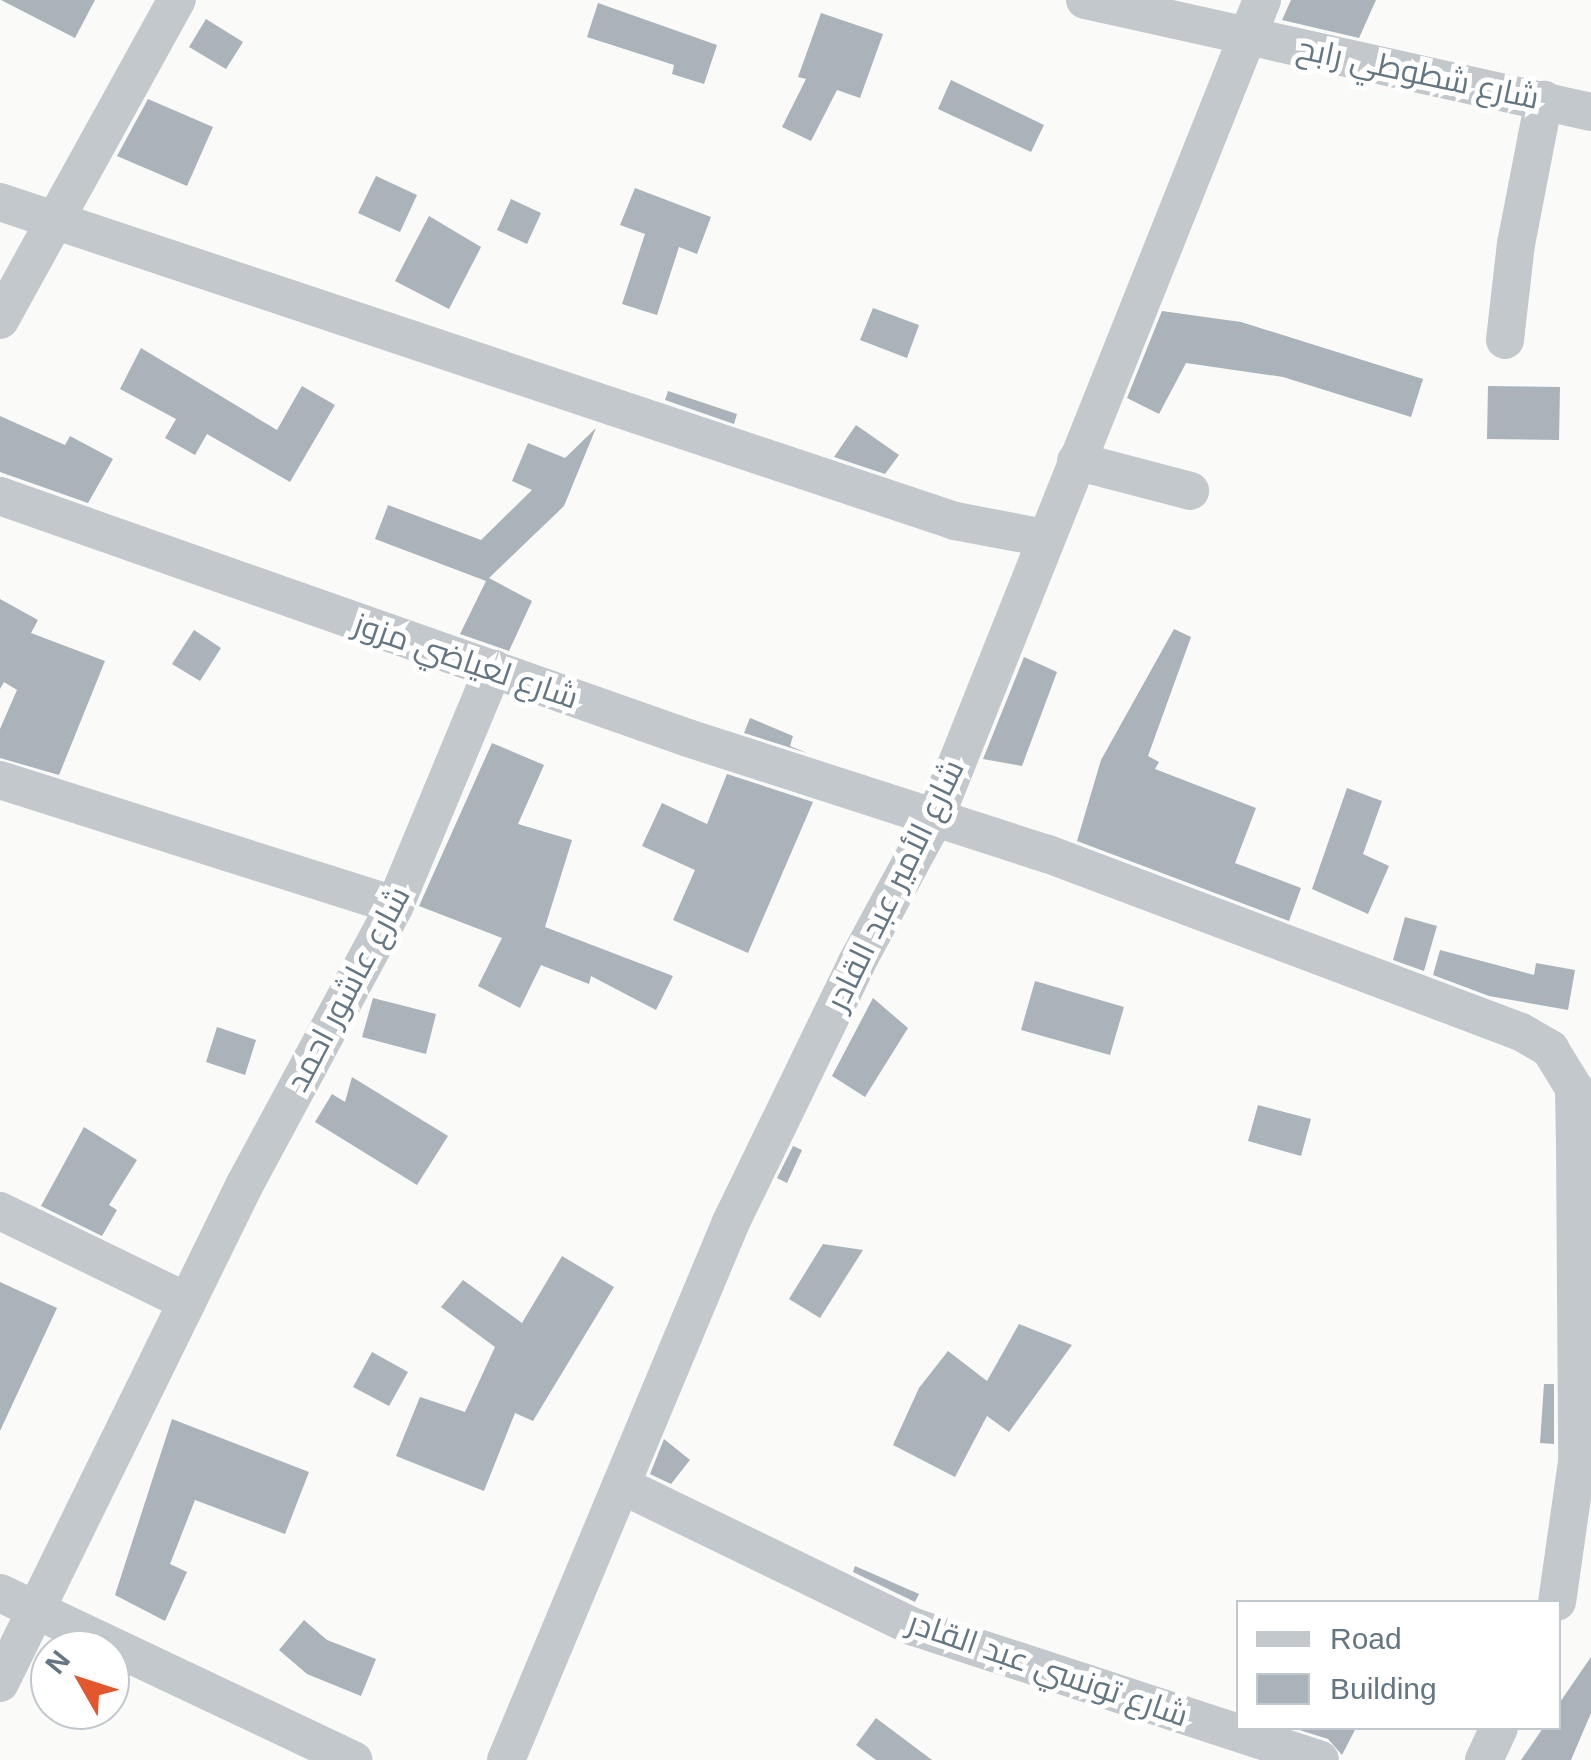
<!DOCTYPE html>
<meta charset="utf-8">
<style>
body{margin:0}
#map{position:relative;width:1591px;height:1760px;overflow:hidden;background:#fafaf8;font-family:Helvetica,Cairo,sans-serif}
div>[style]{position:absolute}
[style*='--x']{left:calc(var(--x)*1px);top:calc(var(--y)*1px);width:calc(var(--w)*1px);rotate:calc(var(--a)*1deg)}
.building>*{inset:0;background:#aab3b9}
.street>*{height:38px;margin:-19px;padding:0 19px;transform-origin:19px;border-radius:19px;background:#c3c8cc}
span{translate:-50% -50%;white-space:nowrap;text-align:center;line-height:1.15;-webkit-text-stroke:10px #fff;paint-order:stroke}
.street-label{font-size:32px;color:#657683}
.legend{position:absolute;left:1236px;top:1600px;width:325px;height:130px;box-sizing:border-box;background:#fff;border:2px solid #c1c8cd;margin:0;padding:12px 18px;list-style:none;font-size:30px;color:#657683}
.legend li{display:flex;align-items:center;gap:20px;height:50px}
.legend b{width:50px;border:2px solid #c1c8cd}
.north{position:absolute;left:30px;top:1630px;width:100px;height:100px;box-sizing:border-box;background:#fff;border:2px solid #c1c8cd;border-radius:50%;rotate:309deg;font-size:28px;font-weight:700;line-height:40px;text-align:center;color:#657683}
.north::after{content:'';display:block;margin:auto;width:35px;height:45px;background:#e4572e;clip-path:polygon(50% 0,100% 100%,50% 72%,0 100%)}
</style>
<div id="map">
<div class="building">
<div style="clip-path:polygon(1px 0,95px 0,75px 38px)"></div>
<div style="clip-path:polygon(1291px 0,1376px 0,1359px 38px,1282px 20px)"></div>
<div style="clip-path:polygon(598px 3px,717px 45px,704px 84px,672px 74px,674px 65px,587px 37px)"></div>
<div style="clip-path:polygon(821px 13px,883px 34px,860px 98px,837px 90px,811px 141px,782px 127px,806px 79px,798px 77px)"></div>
<div style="clip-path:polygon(206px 19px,243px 42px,226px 69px,189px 47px)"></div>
<div style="clip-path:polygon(951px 80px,1044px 125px,1031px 152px,938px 109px)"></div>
<div style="clip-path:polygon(148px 99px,213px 127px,187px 186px,117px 156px)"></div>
<div style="clip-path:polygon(376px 176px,417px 195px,400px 232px,358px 213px)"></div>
<div style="clip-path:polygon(635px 188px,711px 217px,697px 254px,679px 247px,657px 315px,622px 304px,645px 234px,620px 225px)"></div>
<div style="clip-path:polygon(511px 199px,541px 213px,527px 244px,497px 230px)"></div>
<div style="clip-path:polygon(429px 216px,481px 247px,449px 309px,395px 281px)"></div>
<div style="clip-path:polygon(873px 308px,919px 325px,907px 358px,860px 340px)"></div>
<div style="clip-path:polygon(1162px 311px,1241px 322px,1423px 379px,1411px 417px,1283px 377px,1186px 363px,1159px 414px,1127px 398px)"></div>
<div style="clip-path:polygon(141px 348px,277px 430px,302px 386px,335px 405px,290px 482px,207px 434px,195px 455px,165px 438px,176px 419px,120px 389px)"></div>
<div style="clip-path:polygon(1488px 386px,1560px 387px,1559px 440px,1487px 439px)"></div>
<div style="clip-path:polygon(668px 391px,737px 414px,734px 424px,665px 400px)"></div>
<div style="clip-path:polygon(0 416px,65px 445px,70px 436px,113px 459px,88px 503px,0 472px)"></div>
<div style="clip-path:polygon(856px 425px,899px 455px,885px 474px,834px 457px)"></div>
<div style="clip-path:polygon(596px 428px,564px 506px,489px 578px,532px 601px,509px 651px,460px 634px,486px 581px,375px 539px,388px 505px,481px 540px,532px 490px,512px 481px,528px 443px,565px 458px)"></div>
<div style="clip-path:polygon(0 599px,38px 620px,31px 633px,105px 661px,59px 775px,0 758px,0 729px,17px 690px,4px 682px,0 689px)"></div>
<div style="clip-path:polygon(1174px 629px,1191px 637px,1148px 756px,1159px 762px,1155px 769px,1256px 808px,1235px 863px,1301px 888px,1289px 921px,1077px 841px,1101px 760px)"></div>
<div style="clip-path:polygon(194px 630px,221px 648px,200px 681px,172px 664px)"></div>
<div style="clip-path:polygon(1024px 657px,1057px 672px,1022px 766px,983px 759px)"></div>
<div style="clip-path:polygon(750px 718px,793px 736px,790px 746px,807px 753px,744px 733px)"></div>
<div style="clip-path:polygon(492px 743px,544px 765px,518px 824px,572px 840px,545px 927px,673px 976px,656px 1010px,591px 976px,589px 984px,541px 965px,520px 1008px,478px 986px,502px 938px,419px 906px)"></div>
<div style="clip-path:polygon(727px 774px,813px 802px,748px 953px,673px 920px,695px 870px,642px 846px,662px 803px,707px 824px)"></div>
<div style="clip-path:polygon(1347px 788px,1382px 801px,1363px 854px,1389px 866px,1368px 914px,1312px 889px)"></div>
<div style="clip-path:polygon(1405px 917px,1437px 926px,1424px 971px,1393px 960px)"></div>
<div style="clip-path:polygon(1440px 950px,1534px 975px,1536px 963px,1575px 970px,1568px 1010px,1489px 996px,1433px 975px)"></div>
<div style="clip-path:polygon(1035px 981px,1124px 1007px,1110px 1055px,1021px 1030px)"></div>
<div style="clip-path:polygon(373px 998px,436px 1014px,426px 1054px,362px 1037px)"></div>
<div style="clip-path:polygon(873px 998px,908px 1028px,865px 1097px,832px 1076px)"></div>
<div style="clip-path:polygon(217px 1027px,256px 1040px,245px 1075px,206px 1062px)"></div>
<div style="clip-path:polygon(352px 1077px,448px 1136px,417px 1185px,315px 1122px,332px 1094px,345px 1102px)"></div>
<div style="clip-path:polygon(1258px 1105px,1311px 1119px,1301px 1156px,1248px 1141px)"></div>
<div style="clip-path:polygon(84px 1127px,137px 1160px,109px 1205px,117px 1210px,102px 1236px,41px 1206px)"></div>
<div style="clip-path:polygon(793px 1146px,802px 1150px,787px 1183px,777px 1178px)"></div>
<div style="clip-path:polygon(823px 1244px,863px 1250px,820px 1318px,789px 1299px)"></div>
<div style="clip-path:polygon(562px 1256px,614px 1287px,533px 1421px,515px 1413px,484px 1491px,396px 1456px,420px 1397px,465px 1412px,495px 1347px,441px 1307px,463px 1280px,522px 1323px)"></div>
<div style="clip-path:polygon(0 1282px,57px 1308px,0 1431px)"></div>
<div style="clip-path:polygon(1019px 1324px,1072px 1345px,1009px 1432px,987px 1416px,955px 1477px,893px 1445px,919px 1388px,948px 1351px,987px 1381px)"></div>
<div style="clip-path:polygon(372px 1352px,408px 1372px,389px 1406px,353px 1387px)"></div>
<div style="clip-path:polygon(1544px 1384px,1554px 1384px,1554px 1444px,1540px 1443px)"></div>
<div style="clip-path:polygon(172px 1419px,309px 1472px,285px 1534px,195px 1500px,170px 1564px,187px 1572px,165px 1621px,115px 1595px)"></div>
<div style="clip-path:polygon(664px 1439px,690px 1460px,671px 1484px,650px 1474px)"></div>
<div style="clip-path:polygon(855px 1566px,919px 1594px,915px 1602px,853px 1572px)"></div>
<div style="clip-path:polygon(304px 1620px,327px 1640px,376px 1659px,361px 1696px,307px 1674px,279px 1650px)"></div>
<div style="clip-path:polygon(1591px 1657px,1591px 1713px,1571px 1760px,1521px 1760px,1543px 1728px,1558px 1728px,1558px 1705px)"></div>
<div style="clip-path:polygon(876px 1718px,932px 1760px,876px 1760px,856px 1745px)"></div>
<div style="clip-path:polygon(1293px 1728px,1356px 1728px,1342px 1755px,1328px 1739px)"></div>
</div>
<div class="street">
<div style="--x:1085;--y:0;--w:518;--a:12.48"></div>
<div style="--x:0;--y:202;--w:1007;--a:18.47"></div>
<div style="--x:955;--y:521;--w:92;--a:10.7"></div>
<div style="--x:0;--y:320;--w:366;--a:-61.1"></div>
<div style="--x:1505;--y:340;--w:97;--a:-83.5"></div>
<div style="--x:1516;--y:244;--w:147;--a:-79"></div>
<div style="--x:1076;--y:461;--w:118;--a:14.7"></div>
<div style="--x:0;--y:496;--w:729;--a:19.38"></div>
<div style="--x:688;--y:738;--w:378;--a:17.9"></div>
<div style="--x:1048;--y:854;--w:505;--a:20.62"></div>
<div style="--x:1521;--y:1032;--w:34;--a:30"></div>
<div style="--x:1550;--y:1049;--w:46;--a:58.4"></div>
<div style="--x:1574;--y:1088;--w:55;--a:89"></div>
<div style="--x:1575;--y:1143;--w:319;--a:89.6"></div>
<div style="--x:1577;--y:1462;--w:141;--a:98.1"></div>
<div style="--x:0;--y:780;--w:414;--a:17.6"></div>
<div style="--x:0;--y:1211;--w:208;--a:25.9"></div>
<div style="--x:621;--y:1485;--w:326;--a:25.9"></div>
<div style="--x:914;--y:1627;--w:427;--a:18.1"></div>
<div style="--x:0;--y:1593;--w:391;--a:25.3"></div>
<div style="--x:0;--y:1683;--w:556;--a:-63.85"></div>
<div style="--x:245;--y:1184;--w:317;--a:-61.7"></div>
<div style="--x:395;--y:905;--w:256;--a:-67.4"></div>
<div style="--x:506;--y:1760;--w:583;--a:-67.3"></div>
<div style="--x:731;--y:1222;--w:287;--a:-64.1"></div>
<div style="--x:856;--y:964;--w:166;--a:-61.6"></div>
<div style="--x:935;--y:818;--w:881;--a:-68.21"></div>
<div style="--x:1484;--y:1760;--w:35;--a:-65"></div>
</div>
<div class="street-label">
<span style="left:1418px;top:73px;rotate:12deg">شارع شطوطي رابح</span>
<span style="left:466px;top:661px;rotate:19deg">شارع لعياضي مزوز</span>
<span style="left:895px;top:885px;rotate:-64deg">شارع الأمير عبد القادر</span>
<span style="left:348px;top:989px;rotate:-62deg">شارع عاشور احمد</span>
<span style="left:1048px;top:1669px;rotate:19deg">شارع تونسي عبد القادر</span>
</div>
<ul class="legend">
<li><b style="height:12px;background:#c3c8cc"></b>Road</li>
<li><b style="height:28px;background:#aab3b9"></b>Building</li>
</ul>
<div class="north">N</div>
</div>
